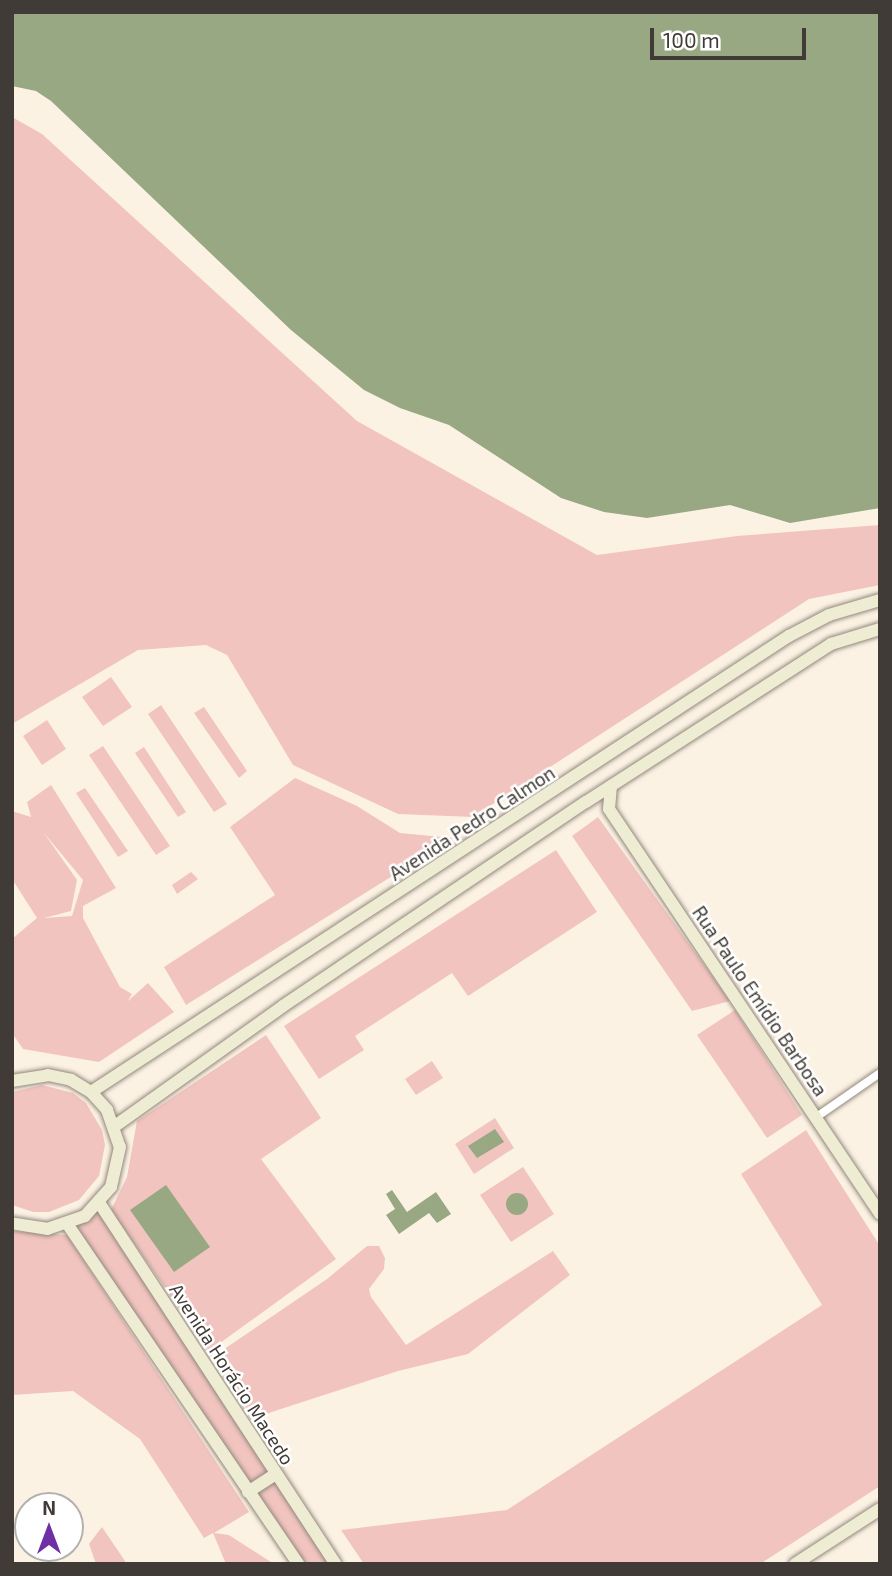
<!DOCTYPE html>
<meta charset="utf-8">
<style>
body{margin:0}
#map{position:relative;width:892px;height:1576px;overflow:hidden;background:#fcf2e4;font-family:"Exo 2",sans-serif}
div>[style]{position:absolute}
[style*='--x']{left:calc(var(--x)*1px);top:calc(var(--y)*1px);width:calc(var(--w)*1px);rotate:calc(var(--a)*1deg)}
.green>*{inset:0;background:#f2c4c0}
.water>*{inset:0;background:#98a882}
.round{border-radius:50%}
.roads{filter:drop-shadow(0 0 2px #92887c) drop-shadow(0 0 2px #92887c)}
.street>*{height:8px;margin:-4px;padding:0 4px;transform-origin:4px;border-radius:4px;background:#fff}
.secondary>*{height:12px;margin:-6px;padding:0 6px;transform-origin:6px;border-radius:6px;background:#efecd4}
span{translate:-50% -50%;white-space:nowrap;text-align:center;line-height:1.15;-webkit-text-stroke:5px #fff;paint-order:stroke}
.street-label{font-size:19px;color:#403b36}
.frame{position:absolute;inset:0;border:14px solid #403b36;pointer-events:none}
.north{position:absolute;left:14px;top:1492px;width:70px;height:70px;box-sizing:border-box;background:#fff;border:2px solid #b3b1af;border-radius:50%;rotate:0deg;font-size:19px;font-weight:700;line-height:28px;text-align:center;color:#403b36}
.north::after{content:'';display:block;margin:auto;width:24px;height:32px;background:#702fa4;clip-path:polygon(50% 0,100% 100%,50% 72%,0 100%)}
.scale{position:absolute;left:650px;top:28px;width:156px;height:32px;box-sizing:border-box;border:4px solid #403b36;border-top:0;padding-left:9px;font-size:21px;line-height:24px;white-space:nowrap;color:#403b36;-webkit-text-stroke:5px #fff;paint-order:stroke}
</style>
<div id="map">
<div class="green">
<div style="clip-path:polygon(12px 117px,42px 134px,357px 421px,597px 555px,737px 536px,880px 525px,880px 585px,809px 599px,473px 817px,398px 814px,293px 765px,227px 655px,206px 645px,138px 650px,12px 724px)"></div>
<div style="clip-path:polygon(111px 677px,132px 707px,103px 726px,82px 697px)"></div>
<div style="clip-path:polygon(161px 705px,227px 804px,214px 812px,148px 714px)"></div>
<div style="clip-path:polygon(204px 707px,247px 771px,239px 778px,194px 713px)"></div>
<div style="clip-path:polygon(47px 720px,66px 749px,42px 765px,23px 736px)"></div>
<div style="clip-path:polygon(103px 746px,170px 846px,156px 855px,89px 755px)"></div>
<div style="clip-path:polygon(144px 747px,186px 812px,178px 817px,135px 753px)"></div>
<div style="clip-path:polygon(295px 778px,357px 806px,400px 833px,453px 838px,186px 1005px,164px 967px,275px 895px,230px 827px)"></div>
<div style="clip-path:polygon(evenodd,51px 785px,116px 888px,83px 906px,83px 918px,120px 987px,132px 994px,128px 1001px,148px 983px,174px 1012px,99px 1062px,23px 1049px,12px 1033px,12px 939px,37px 918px,12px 879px,12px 811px,31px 817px,27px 802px,51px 785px,44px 833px,83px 880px,72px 916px,44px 918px,71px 911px,77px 880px,44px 833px)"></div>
<div style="clip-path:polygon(85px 788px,128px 851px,118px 857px,76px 793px)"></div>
<div style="clip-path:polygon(598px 817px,730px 1001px,692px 1011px,572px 836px)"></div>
<div style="clip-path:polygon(556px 850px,597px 912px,468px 996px,452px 973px,355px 1036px,364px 1050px,319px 1079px,284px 1026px)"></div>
<div style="clip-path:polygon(191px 872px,198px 879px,177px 894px,172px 885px)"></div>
<div style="clip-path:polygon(735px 1010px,802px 1115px,767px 1138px,697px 1035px)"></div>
<div style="clip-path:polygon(266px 1035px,321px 1118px,261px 1159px,336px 1259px,209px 1351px,111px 1210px,127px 1177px,137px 1121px)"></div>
<div style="clip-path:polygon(432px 1061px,443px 1078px,416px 1095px,405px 1079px)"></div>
<div style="clip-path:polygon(42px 1085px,73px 1093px,86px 1103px,102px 1130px,105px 1145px,99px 1176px,79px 1200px,49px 1212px,33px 1212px,12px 1205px,12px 1092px)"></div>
<div style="clip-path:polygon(495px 1118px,514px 1148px,474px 1174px,455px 1144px)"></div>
<div style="clip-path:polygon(806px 1130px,880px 1246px,880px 1486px,760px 1564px,364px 1564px,341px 1530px,507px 1510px,822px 1305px,741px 1174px)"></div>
<div style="clip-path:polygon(523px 1167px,554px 1214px,511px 1242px,480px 1195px)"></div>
<div style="clip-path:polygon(100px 1204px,336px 1564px,298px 1564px,68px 1225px)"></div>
<div style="clip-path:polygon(12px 1231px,67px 1235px,249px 1512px,214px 1533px,229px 1535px,274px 1564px,226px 1564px,213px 1533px,204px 1538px,140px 1439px,73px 1391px,12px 1395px)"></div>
<div style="clip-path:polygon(367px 1246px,379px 1246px,385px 1258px,384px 1269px,369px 1289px,371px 1297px,406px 1345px,553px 1251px,570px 1275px,468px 1354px,398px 1371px,253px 1418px,214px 1356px,327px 1279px)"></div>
<div style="clip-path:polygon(102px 1527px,127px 1564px,96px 1564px,89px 1544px)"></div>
</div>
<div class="water">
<div style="clip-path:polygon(12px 12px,880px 12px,880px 508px,790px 523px,730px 505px,647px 518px,604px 512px,561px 498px,449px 425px,400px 408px,364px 390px,291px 330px,51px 101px,36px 91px,12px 86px)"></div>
<div style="clip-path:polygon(495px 1129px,504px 1142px,477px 1158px,468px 1146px)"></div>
<div style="clip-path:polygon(166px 1185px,210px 1247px,174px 1272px,130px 1210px)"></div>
<div style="clip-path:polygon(392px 1190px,407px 1212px,436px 1192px,451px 1214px,437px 1223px,429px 1213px,399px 1234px,386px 1215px,395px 1209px,386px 1194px)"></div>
<div class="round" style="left:506px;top:1193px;width:22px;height:22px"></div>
</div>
<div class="roads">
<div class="street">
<div style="--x:815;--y:1118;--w:79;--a:-34.7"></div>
</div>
<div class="secondary">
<div style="--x:611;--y:786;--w:23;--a:95"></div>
<div style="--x:609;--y:809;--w:487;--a:56.2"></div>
<div style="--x:12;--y:1081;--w:36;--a:-9"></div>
<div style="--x:48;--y:1075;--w:24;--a:12"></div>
<div style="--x:71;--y:1080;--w:23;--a:31"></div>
<div style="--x:91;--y:1092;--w:24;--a:48"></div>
<div style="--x:107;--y:1110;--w:39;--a:71"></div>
<div style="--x:120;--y:1147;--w:41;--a:102.7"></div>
<div style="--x:111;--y:1187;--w:39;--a:132"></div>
<div style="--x:85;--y:1216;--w:39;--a:161"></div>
<div style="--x:48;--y:1229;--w:36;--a:-171"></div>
<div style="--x:91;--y:1092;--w:834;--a:-33.16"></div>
<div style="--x:789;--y:636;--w:45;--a:-27.7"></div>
<div style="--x:829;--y:615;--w:53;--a:-16.4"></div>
<div style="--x:115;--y:1126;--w:206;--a:-35.5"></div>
<div style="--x:283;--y:1006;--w:365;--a:-34"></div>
<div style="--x:586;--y:802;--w:292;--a:-32.8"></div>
<div style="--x:831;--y:644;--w:51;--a:-17"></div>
<div style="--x:100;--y:1204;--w:430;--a:56.8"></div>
<div style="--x:68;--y:1225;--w:410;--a:55.8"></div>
<div style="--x:248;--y:1492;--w:31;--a:-33"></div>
<div style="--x:795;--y:1564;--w:101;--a:-32.9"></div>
</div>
</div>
<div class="street-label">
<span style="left:472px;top:823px;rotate:-33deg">Avenida Pedro Calmon</span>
<span style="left:760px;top:1001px;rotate:56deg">Rua Paulo Emídio Barbosa</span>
<span style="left:232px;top:1374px;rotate:57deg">Avenida Horácio Macedo</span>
</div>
<div class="frame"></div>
<div class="north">N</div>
<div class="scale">100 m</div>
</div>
